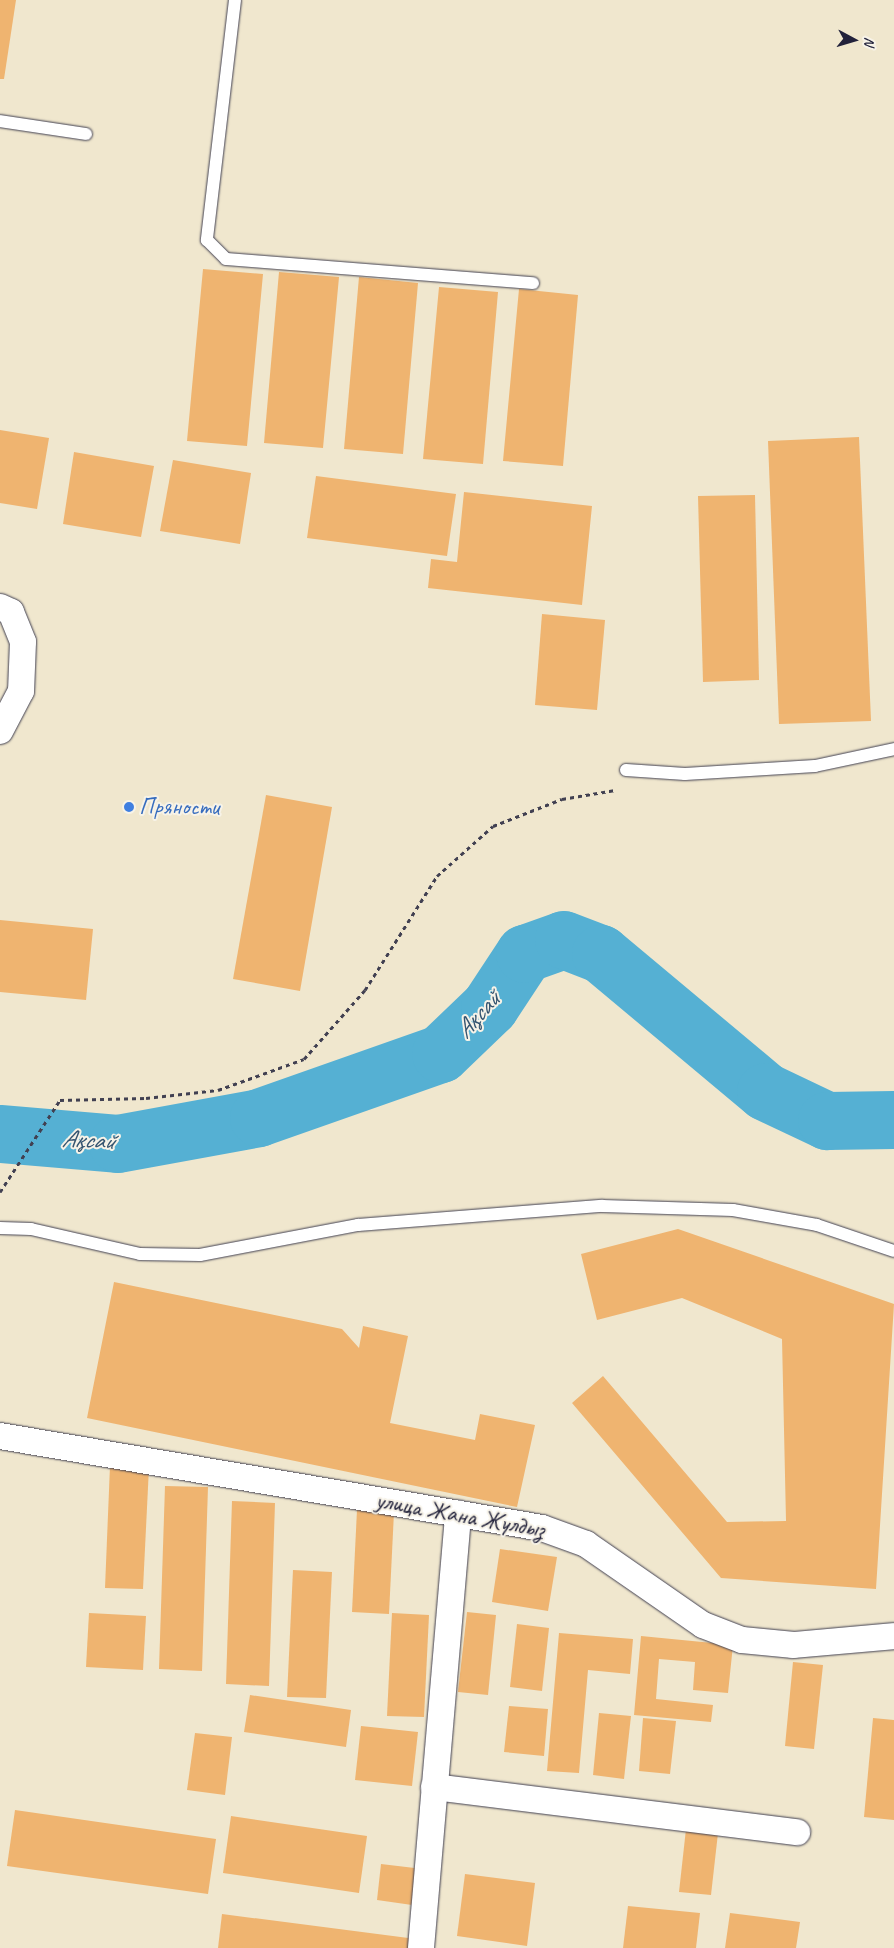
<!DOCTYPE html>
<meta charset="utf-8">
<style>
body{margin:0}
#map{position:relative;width:894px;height:1948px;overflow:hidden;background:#f0e7ce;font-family:Caveat,sans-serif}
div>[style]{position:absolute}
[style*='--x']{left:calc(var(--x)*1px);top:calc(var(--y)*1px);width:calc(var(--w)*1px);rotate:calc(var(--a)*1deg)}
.river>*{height:58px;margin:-29px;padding:0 29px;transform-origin:29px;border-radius:29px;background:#55b0d3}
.building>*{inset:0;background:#efb470}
.path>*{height:3px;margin-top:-1.5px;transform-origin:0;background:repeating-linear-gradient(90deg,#414051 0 4px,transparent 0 8px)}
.roads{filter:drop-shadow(0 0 1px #414051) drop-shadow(0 0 1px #414051)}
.lane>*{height:12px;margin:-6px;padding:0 6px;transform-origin:6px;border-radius:6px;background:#fff}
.street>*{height:26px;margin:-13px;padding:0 13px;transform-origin:13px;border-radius:13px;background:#fff}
.dots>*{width:14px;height:14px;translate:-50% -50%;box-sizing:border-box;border:2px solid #f7f3e8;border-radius:50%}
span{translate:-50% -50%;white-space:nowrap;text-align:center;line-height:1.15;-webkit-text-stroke:4px #f7f3e8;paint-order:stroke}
.shop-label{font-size:24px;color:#366cbe}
.left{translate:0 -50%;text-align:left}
.street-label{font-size:24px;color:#22223b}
.water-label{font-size:25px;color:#345470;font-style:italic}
.north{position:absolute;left:829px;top:15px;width:50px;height:50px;-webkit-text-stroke:4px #f7f3e8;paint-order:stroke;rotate:96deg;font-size:14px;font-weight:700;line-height:20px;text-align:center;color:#22223b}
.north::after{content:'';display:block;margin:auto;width:18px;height:22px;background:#22223b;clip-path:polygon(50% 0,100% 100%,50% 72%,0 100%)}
</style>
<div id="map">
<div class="river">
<div style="--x:0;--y:1134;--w:118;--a:4.8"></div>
<div style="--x:118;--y:1144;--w:143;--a:-10.4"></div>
<div style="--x:259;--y:1118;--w:193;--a:-19.4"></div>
<div style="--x:441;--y:1054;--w:68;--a:-43.8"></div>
<div style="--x:490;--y:1007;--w:64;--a:-56.6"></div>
<div style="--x:525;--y:954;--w:41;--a:-19.7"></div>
<div style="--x:564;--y:940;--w:40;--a:21"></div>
<div style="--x:601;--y:954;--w:215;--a:39.9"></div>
<div style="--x:766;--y:1092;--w:68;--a:25.4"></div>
<div style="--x:827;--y:1121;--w:67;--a:-0.9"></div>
</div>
<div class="building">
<div style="clip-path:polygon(0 0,16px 0,4px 79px,0 79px)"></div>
<div style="clip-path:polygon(203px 269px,263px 274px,247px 446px,187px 441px)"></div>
<div style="clip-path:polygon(279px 272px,339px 277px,323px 448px,264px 443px)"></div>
<div style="clip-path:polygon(359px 277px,418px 283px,403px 454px,344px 449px)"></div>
<div style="clip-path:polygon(439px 287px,498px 292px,483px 464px,423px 459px)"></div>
<div style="clip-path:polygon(519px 289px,578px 295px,563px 466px,503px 461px)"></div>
<div style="clip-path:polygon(0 430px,49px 438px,37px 509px,0 503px)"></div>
<div style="clip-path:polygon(859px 437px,871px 721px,779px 724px,768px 441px)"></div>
<div style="clip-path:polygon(74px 452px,154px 466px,141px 537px,63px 524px)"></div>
<div style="clip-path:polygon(173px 460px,251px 473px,240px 544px,160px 531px)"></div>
<div style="clip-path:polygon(316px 476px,456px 494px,447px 556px,307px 538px)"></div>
<div style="clip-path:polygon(464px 492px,592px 506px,582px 605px,428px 588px,431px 559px,457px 562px)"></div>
<div style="clip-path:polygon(755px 495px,759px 680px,703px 682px,698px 496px)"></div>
<div style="clip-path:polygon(542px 614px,605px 620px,597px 710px,535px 705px)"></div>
<div style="clip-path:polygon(266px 795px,332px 807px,300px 991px,233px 979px)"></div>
<div style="clip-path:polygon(0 920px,93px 929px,86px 1000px,0 992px)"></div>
<div style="clip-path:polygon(678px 1229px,894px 1304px,876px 1589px,721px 1578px,572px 1403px,603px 1376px,727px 1522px,786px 1521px,782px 1339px,682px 1298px,597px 1320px,581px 1254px)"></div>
<div style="clip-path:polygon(114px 1282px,342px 1329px,359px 1348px,363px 1326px,408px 1336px,390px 1423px,475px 1440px,480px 1414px,535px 1425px,517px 1507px,87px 1418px)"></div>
<div style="clip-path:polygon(110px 1466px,149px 1467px,143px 1589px,105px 1588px)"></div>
<div style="clip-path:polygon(165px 1486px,208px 1487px,202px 1671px,159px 1669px)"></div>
<div style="clip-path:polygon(232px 1501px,275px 1503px,269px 1686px,226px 1684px)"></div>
<div style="clip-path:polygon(357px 1510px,394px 1512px,389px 1614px,352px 1612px)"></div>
<div style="clip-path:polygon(500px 1549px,557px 1557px,548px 1611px,492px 1602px)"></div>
<div style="clip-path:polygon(293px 1570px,332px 1572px,326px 1698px,287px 1697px)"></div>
<div style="clip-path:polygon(467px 1612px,496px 1615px,488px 1695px,458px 1692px)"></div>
<div style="clip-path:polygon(89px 1613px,146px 1616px,143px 1670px,86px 1667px)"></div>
<div style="clip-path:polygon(392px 1613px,429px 1615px,424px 1717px,387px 1716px)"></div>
<div style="clip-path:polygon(517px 1624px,549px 1628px,542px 1691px,510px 1687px)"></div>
<div style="clip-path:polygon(559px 1633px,633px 1639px,630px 1674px,588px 1670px,579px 1773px,547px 1771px)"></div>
<div style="clip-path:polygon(641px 1636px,733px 1645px,728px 1693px,693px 1690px,695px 1662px,659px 1659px,656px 1699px,713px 1705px,711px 1722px,634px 1715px)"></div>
<div style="clip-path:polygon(793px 1662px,823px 1665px,814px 1749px,785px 1746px)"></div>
<div style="clip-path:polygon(250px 1695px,351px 1710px,346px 1747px,244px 1732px)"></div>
<div style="clip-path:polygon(509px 1706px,548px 1709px,544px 1756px,504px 1752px)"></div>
<div style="clip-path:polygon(599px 1713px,631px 1716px,624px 1779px,593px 1775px)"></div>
<div style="clip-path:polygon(643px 1718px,676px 1721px,670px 1774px,639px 1771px)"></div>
<div style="clip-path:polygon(873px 1718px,894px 1720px,894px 1820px,864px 1817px)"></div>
<div style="clip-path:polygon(361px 1726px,418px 1732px,412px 1786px,355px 1780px)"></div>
<div style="clip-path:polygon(195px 1733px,232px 1737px,225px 1795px,187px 1790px)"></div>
<div style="clip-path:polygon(15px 1810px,216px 1839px,208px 1894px,7px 1866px)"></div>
<div style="clip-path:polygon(231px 1816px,367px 1836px,359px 1893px,223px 1873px)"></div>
<div style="clip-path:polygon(686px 1829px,718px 1833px,711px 1895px,679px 1892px)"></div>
<div style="clip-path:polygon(381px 1864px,423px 1869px,419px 1906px,377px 1900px)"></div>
<div style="clip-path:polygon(465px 1874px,535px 1883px,527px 1946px,457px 1936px)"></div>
<div style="clip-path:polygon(628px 1906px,700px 1913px,696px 1948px,623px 1948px)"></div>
<div style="clip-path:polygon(730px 1913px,800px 1922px,796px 1948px,725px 1948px)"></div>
<div style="clip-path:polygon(222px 1914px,416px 1939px,415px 1948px,218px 1948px)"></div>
</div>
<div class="path">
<div style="--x:0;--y:1192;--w:110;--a:-56.9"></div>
<div style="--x:60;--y:1100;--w:86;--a:-1.3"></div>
<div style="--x:146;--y:1098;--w:72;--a:-6.3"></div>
<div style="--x:218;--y:1090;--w:91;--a:-19.8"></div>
<div style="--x:304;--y:1059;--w:92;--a:-48.5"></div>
<div style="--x:365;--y:990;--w:135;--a:-57.7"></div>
<div style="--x:437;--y:876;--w:75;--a:-41.8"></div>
<div style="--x:493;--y:826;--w:74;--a:-21.4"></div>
<div style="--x:562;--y:799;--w:54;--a:-9.6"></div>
</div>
<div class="roads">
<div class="lane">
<div style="--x:235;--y:0;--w:242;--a:96.7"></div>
<div style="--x:207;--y:240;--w:27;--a:45"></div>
<div style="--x:226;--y:259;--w:308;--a:4.5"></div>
<div style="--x:0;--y:121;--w:87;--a:8.6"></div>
<div style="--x:626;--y:770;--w:59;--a:3.9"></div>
<div style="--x:685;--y:774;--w:130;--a:-3.5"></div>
<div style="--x:815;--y:766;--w:81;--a:-12.1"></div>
<div style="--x:0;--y:1228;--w:31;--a:2"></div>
<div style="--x:31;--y:1229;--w:112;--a:12.9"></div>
<div style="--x:140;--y:1254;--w:60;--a:1"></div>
<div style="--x:200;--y:1255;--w:161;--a:-10.8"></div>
<div style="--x:358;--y:1225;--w:245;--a:-4.5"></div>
<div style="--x:602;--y:1206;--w:131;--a:1.7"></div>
<div style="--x:733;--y:1210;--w:85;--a:10.1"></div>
<div style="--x:817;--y:1225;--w:81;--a:18.7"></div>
</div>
<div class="street">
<div style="--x:0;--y:607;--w:12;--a:24"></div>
<div style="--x:11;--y:612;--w:32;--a:68"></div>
<div style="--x:23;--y:642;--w:49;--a:92.3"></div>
<div style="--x:21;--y:691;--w:45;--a:117.7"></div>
<div style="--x:0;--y:1436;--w:550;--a:9.63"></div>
<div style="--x:542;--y:1528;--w:47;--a:20"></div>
<div style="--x:586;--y:1544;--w:142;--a:34.7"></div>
<div style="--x:703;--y:1625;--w:42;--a:21"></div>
<div style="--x:742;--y:1640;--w:52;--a:5.5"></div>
<div style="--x:794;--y:1645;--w:100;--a:-5.1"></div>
<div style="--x:434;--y:1787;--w:366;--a:7.1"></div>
<div style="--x:421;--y:1948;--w:436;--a:-85.1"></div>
</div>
</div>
<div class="dots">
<div style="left:129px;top:807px;background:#3f7fe0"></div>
</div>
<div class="shop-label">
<span class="left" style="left:139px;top:807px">Пряности</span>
</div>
<div class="street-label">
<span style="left:460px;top:1515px;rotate:10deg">улица Жана Жулдыз</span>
</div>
<div class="water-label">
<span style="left:478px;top:1015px;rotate:-48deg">Ақсай</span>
<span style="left:88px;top:1140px;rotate:3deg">Ақсай</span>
</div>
<div class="north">N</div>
</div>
